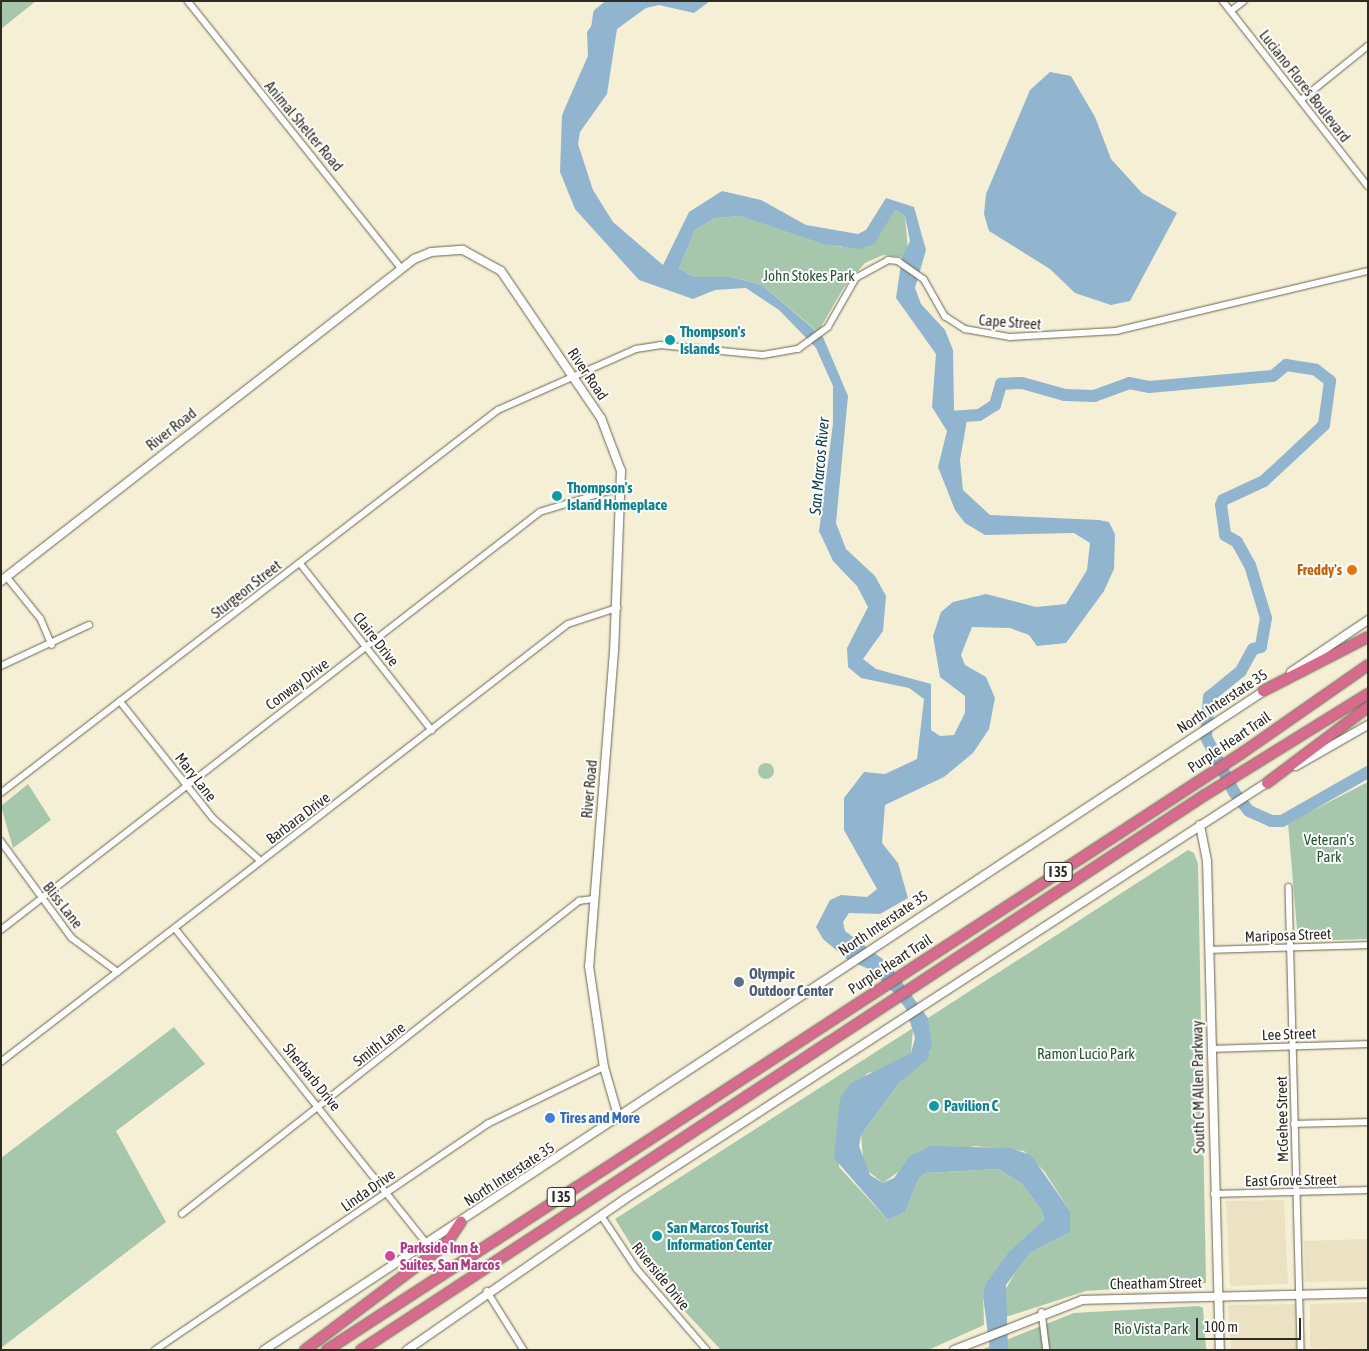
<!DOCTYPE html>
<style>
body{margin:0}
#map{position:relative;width:1369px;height:1351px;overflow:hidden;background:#f5efd6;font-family:"Asap Condensed",sans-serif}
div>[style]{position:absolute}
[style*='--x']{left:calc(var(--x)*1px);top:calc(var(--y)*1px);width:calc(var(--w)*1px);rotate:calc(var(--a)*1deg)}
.built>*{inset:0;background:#eae2c3}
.green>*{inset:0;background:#a7c7ac}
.round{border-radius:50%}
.water>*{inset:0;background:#91b5ce}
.river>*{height:12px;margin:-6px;padding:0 6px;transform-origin:6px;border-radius:6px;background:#91b5ce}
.roads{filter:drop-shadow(0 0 1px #6a644f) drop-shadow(0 0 1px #6a644f)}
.street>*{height:5.5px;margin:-2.75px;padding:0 2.75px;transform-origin:2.75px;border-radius:2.75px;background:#fff}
.secondary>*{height:8px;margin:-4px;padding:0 4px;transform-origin:4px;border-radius:4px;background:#fff}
.highway>*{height:10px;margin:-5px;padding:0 5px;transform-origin:5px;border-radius:5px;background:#d76b8e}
.dots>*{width:14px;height:14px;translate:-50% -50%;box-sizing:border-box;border:2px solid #fff;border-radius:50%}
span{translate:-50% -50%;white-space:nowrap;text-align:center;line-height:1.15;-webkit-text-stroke:4px #fff;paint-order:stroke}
.shield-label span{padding:1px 4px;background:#fff;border:1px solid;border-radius:4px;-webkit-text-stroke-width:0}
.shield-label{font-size:14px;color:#2f2c23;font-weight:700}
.street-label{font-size:15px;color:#2f2c23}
.park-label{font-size:15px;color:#235630}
.culture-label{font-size:15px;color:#0d838f;font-weight:700}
.left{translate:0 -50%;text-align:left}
.food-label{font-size:15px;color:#c56008;font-weight:700}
.right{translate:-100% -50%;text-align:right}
.service-label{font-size:15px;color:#4e5e75;font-weight:700}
.shop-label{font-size:15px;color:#366cbe;font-weight:700}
.hotel-label{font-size:15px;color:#b23c85;font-weight:700}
.water-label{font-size:16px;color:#0b3b54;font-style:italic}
.frame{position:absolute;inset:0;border:2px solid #2f2c23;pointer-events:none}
.scale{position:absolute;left:1196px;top:1318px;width:105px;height:22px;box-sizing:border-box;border:2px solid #2f2c23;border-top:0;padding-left:6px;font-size:15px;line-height:18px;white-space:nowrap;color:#2f2c23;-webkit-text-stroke:4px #fff;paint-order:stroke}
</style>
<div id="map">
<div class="built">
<div style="clip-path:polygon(1284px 1200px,1288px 1284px,1230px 1286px,1226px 1201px)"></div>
<div style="clip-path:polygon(1368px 1239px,1368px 1281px,1305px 1282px,1304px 1241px)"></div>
<div style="clip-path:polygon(1368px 1302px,1368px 1350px,1310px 1348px,1310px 1304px)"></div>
<div style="clip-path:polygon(1296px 1304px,1296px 1350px,1231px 1350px,1228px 1305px)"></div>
</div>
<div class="green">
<div style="clip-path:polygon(1px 1px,36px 1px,1px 29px)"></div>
<div style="clip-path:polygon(895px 210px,905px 216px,908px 251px,902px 257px,883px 255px,865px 263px,844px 287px,818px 332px,762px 285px,731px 277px,694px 277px,679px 268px,695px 230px,715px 218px,740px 216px,841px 247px)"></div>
<div class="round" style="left:758px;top:763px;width:16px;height:16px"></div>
<div style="clip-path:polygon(1368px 782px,1368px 939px,1298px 941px,1288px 823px)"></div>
<div style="clip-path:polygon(28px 784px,51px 820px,13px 848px,1px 806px)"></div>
<div style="clip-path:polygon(1188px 850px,1194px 853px,1198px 864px,1206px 1283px,1086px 1291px,1006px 1317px,1003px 1294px,1015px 1273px,1030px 1253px,1070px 1232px,1070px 1211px,1044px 1171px,1024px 1151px,974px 1146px,898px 1172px,883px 1183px,864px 1168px,861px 1135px,900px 1082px,930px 1053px,928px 1018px)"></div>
<div style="clip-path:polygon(174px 1027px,205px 1064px,116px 1131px,166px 1222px,1px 1348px,1px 1158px)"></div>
<div style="clip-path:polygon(913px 1028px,911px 1053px,882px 1070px,868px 1073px,840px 1098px,839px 1167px,888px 1220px,905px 1212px,919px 1178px,926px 1173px,999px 1169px,1022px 1184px,1042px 1211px,1044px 1220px,995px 1271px,983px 1296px,984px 1325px,928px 1350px,721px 1350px,648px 1272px,615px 1219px)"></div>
<div style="clip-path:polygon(1199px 1306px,1203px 1308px,1206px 1350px,981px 1350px,1074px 1313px)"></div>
</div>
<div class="water">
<div style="clip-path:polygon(evenodd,616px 1px,710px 1px,694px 13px,659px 5px,646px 8px,617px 29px,607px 94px,580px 132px,578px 144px,593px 190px,613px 222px,663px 265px,689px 212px,722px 191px,761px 200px,806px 225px,858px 234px,866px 230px,886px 198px,914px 207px,926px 250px,915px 288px,921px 304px,945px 330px,953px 350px,954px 410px,967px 420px,960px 460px,963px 490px,990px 515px,1099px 520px,1109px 522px,1115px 534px,1114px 569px,1104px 591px,1066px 643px,1037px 646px,1029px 635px,1010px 628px,972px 627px,961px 655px,965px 665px,986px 677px,995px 698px,989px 729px,973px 753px,944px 777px,885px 805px,882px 843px,898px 863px,908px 898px,880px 914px,849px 913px,843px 922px,845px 931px,888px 963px,928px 1018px,932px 1045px,927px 1060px,900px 1082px,861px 1135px,859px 1146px,870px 1175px,883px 1183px,894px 1178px,910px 1156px,931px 1146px,1010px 1148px,1031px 1155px,1070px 1211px,1070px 1232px,1030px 1253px,1006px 1285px,1008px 1350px,990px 1350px,983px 1296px,986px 1283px,1009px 1252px,1044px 1220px,1042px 1211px,1022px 1184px,999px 1169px,926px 1173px,919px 1178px,905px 1212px,888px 1220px,834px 1158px,840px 1098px,851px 1083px,911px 1053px,915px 1038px,906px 1009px,895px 994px,871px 970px,848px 960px,823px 939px,816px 927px,830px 900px,841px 895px,867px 897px,877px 889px,844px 830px,844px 798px,864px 772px,885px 774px,917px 759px,924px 699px,909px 688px,861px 678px,848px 667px,847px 648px,868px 607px,857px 586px,833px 561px,819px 531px,833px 424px,833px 386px,816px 348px,779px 310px,746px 288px,715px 290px,693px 299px,639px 280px,575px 209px,560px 172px,562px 115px,589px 81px,587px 32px,599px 15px,616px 1px,895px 210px,905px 216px,910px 241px,902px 257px,896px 298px,936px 354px,932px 407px,947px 431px,938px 467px,955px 510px,965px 523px,985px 535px,1074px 533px,1090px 543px,1087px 570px,1066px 604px,1036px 607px,986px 594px,953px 602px,941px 612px,933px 636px,940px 677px,965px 696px,965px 713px,954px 735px,940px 736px,931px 730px,931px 684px,876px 669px,863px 659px,883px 631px,886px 596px,875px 576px,846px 549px,836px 523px,848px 396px,823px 337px,762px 285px,731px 277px,694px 277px,679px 268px,695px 230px,715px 218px,740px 216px,824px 244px,860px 249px,874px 244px,895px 210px)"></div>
<div style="clip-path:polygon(1050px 72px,1071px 76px,1095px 117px,1111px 159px,1142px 193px,1177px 213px,1130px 301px,1111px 305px,1075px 293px,1050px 269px,989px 231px,984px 214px,986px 194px,1030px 90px)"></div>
</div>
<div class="river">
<div style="--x:597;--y:29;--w:15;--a:-82"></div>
<div style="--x:599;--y:14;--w:21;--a:-39"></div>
<div style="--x:569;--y:114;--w:62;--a:-66.3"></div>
<div style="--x:950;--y:417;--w:29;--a:-4"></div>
<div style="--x:979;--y:415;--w:19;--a:-32"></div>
<div style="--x:995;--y:405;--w:22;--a:-74"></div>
<div style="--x:1001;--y:384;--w:21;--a:-3"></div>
<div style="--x:1022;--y:383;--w:45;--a:15.6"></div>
<div style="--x:1065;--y:395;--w:29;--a:2"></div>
<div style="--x:1094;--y:396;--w:37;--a:-20"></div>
<div style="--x:1129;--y:383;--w:20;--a:11"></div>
<div style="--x:1149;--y:387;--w:124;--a:-5.1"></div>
<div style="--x:1273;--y:376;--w:17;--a:-40"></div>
<div style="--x:1286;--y:365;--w:30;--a:9"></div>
<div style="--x:1316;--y:370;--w:18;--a:38"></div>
<div style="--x:1330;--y:381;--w:44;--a:97.8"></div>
<div style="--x:1324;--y:425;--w:82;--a:137"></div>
<div style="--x:1264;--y:481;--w:45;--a:155.1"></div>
<div style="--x:1223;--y:500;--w:5;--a:112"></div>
<div style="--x:1221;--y:505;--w:30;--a:82"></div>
<div style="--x:1225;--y:535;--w:14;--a:30"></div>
<div style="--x:1237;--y:542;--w:26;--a:61"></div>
<div style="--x:1250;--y:565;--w:55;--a:73.2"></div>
<div style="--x:1266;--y:618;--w:29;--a:100"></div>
<div style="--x:1261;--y:647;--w:8;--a:166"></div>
<div style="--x:1253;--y:649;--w:25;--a:119"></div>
<div style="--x:1241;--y:671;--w:41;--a:140.9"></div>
<div style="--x:1209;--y:697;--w:40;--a:94.3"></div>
<div style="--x:1206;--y:737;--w:62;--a:63"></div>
<div style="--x:1234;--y:792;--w:24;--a:52"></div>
<div style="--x:1249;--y:811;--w:24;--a:24"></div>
<div style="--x:1271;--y:821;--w:11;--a:0"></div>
<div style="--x:1282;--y:821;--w:99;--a:-29.7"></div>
</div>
<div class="roads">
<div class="street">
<div style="--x:188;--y:1;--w:342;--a:51.4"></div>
<div style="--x:1223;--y:1;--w:235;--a:51.9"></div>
<div style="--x:1231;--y:11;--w:16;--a:-38"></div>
<div style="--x:1301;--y:100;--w:86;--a:-38.9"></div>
<div style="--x:300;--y:563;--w:213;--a:51.7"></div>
<div style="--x:7;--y:577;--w:54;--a:51"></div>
<div style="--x:41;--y:619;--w:28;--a:67"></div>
<div style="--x:1;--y:666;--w:97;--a:-25"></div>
<div style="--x:120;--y:701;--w:149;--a:51.5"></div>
<div style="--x:213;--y:818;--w:64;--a:41.9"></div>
<div style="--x:1;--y:793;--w:627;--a:-37.62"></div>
<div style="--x:498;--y:410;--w:151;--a:-23.8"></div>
<div style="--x:636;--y:349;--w:24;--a:-9"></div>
<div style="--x:660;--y:345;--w:103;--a:5.5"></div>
<div style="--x:763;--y:355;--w:36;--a:-10"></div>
<div style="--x:798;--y:349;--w:37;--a:-36"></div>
<div style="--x:828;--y:327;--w:56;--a:-60.3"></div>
<div style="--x:856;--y:278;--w:37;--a:-29"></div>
<div style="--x:888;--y:260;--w:10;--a:6"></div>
<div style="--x:898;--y:261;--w:32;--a:35"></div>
<div style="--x:924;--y:279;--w:43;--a:60.4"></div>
<div style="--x:945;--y:316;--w:24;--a:33"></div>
<div style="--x:965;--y:329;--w:46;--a:10.1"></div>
<div style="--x:1010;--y:337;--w:106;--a:-3.2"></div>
<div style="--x:1116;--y:331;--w:259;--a:-13.4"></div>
<div style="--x:1;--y:841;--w:120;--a:53.8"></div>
<div style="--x:72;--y:938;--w:57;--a:36.5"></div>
<div style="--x:1289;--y:887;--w:463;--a:88.5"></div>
<div style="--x:175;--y:928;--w:404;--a:51.4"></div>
<div style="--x:1;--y:930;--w:682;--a:-37.79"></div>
<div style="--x:540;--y:512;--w:86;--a:-17"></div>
<div style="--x:1209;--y:950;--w:159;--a:-1.8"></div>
<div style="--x:1212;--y:1049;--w:156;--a:-1.8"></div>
<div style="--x:1;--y:1062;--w:716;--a:-37.69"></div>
<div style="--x:568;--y:624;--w:52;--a:-18.1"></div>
<div style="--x:1294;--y:1124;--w:74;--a:-1.5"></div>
<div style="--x:1214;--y:1194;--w:154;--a:-1.5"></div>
<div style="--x:182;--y:1214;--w:506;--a:-38.25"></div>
<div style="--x:579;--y:901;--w:15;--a:-8"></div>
<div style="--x:601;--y:1215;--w:65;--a:56.3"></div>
<div style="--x:637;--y:1269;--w:107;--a:49.2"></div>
<div style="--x:487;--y:1291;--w:70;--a:57.9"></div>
<div style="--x:1042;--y:1312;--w:38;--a:83"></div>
<div style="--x:155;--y:1350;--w:402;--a:-34.2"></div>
<div style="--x:487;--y:1124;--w:130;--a:-26"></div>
</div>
<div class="secondary">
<div style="--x:1;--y:581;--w:524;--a:-37.94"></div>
<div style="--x:414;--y:259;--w:18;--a:-22"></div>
<div style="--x:431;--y:252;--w:32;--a:-4"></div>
<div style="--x:463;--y:250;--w:43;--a:28.9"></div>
<div style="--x:501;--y:271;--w:178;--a:55.8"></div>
<div style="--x:601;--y:418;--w:57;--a:69.3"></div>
<div style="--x:621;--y:471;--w:180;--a:92.2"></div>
<div style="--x:614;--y:651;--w:316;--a:94.5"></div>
<div style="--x:589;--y:966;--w:102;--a:81.6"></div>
<div style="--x:604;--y:1067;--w:54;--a:73.9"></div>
<div style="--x:1291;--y:672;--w:93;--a:-34"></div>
<div style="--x:1296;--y:766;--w:83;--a:-29.7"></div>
<div style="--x:1200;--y:825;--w:37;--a:79"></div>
<div style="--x:1207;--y:861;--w:489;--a:88.5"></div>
<div style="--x:264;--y:1350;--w:1201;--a:-33.39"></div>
<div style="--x:407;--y:1350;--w:265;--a:-34.7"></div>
<div style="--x:625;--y:1199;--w:770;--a:-32.97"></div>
<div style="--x:954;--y:1350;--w:137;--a:-21.3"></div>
<div style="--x:1082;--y:1300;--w:286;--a:-1.4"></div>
</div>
<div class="highway">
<div style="--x:1263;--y:691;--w:118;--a:-27.2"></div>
<div style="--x:1267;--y:783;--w:126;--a:-37"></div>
<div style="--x:305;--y:1350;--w:176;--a:-36.9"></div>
<div style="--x:446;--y:1244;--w:27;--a:-56"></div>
<div style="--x:327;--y:1350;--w:1093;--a:-33.12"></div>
<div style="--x:1242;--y:753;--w:154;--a:-34.9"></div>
<div style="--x:361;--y:1350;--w:1010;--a:-33.33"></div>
<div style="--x:1205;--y:795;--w:192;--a:-31.8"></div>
</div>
</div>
<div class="dots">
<div style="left:670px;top:340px;background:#0f9aa8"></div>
<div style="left:557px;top:496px;background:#0f9aa8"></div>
<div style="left:1352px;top:570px;background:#e8710a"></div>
<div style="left:739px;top:982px;background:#5c6f8a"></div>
<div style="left:934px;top:1106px;background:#0f9aa8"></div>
<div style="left:550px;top:1118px;background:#3f7fe0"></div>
<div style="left:657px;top:1236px;background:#0f9aa8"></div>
<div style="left:390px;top:1256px;background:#d1479c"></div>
</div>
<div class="shield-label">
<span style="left:1058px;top:872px">I 35</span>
<span style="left:561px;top:1197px">I 35</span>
</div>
<div class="street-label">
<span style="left:1305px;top:86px;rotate:52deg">Luciano Flores Boulevard</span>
<span style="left:304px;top:126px;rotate:50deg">Animal Shelter Road</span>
<span style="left:1010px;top:322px;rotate:4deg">Cape Street</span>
<span style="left:588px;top:374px;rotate:56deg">River Road</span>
<span style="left:171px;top:429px;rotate:-38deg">River Road</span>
<span style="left:246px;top:589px;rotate:-38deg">Sturgeon Street</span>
<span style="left:376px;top:639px;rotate:52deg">Claire Drive</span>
<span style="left:297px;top:684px;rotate:-37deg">Conway Drive</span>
<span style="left:1222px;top:701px;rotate:-33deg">North Interstate 35</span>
<span style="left:1229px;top:742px;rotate:-34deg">Purple Heart Trail</span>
<span style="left:196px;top:777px;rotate:52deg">Mary Lane</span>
<span style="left:589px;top:789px;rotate:-85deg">River Road</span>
<span style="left:298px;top:818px;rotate:-37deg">Barbara Drive</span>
<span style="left:63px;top:905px;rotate:52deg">Bliss Lane</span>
<span style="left:883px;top:923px;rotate:-34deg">North Interstate 35</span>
<span style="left:1288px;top:935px;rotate:-2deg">Mariposa Street</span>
<span style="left:890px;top:964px;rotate:-33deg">Purple Heart Trail</span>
<span style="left:1289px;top:1034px;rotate:-2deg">Lee Street</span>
<span style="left:379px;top:1044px;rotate:-38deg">Smith Lane</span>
<span style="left:312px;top:1077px;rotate:51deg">Sherbarb Drive</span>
<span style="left:1198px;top:1087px;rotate:-91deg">South C M Allen Parkway</span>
<span style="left:1282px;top:1119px;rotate:-91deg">McGehee Street</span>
<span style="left:509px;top:1174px;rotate:-33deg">North Interstate 35</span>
<span style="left:1291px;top:1180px;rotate:-1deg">East Grove Street</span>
<span style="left:368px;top:1190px;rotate:-35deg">Linda Drive</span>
<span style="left:661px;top:1276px;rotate:51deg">Riverside Drive</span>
<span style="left:1156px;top:1283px;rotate:-1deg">Cheatham Street</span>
</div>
<div class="park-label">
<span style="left:809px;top:276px">John Stokes Park</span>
<span style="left:1329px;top:848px">Veteran's<br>Park</span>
<span style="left:1086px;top:1054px">Ramon Lucio Park</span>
<span style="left:1151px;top:1329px">Rio Vista Park</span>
</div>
<div class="culture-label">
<span class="left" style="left:680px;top:340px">Thompson's<br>Islands</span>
<span class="left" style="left:567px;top:496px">Thompson's<br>Island Homeplace</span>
<span class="left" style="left:944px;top:1106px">Pavilion C</span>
<span class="left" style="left:667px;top:1236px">San Marcos Tourist<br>Information Center</span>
</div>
<div class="food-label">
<span class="right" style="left:1342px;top:570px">Freddy's</span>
</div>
<div class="service-label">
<span class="left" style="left:749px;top:982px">Olympic<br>Outdoor Center</span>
</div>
<div class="shop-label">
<span class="left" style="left:560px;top:1118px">Tires and More</span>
</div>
<div class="hotel-label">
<span class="left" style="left:400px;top:1256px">Parkside Inn &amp;<br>Suites, San Marcos</span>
</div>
<div class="water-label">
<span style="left:819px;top:466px;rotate:-85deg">San Marcos River</span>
</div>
<div class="frame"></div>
<div class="scale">100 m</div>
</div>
